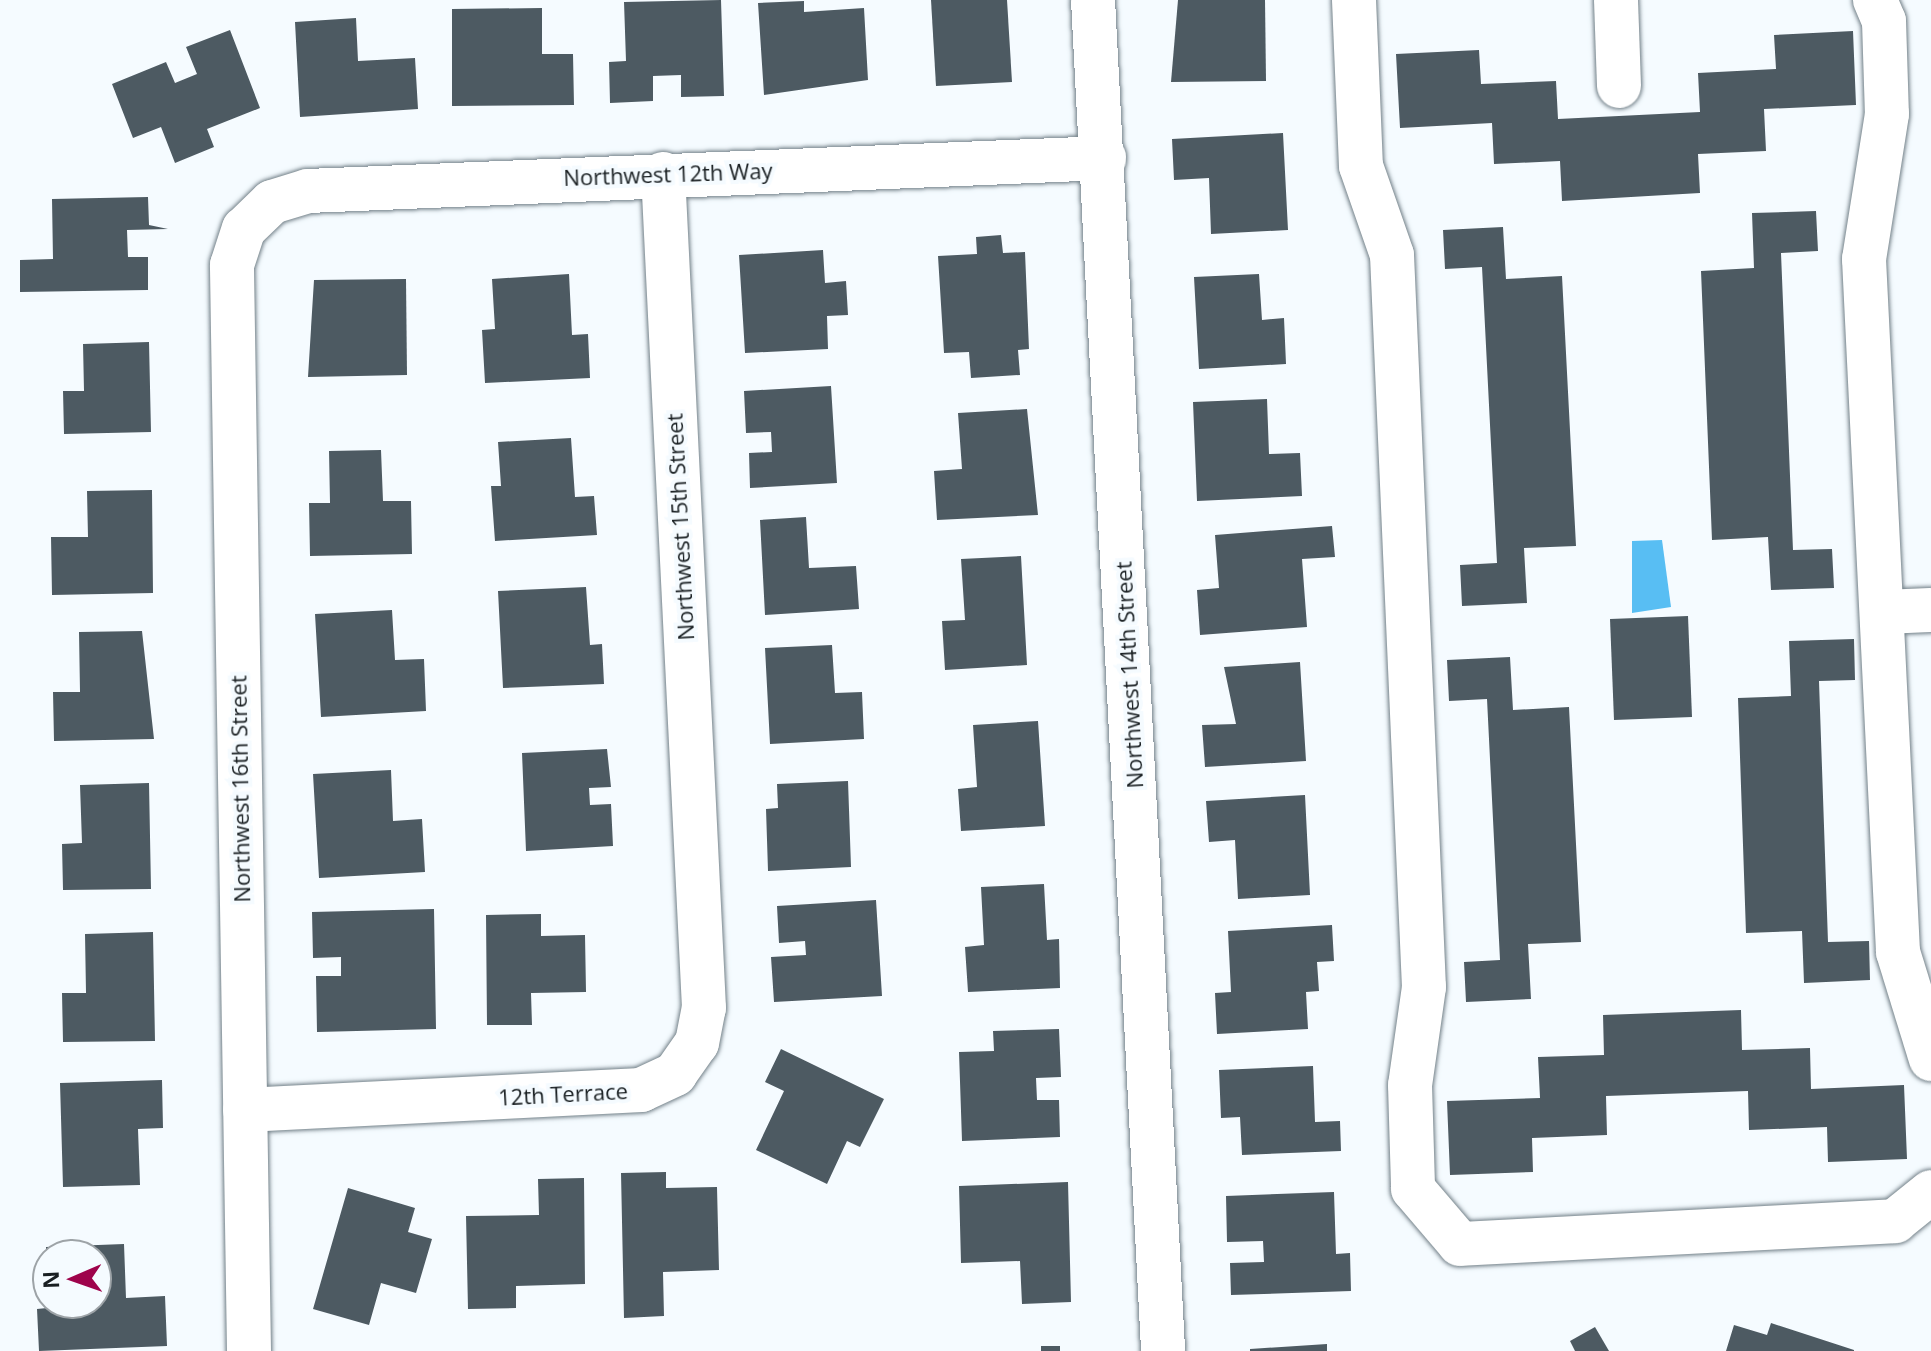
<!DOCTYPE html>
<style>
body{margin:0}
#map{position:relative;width:1931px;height:1351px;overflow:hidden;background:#f5fbff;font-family:"Open Sans",sans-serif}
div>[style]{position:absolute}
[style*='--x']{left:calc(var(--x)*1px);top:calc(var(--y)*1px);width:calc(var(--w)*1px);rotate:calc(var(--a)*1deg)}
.water>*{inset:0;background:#58bef3}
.building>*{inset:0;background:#4d5a62}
.roads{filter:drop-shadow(0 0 2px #738189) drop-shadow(0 0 2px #738189)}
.minor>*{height:44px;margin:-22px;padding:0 22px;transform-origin:22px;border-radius:22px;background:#fff}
span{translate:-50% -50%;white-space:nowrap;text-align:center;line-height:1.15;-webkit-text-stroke:8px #f5fbff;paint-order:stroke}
.street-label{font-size:22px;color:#191f22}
.north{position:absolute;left:32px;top:1239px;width:80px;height:80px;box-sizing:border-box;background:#f5fbff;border:2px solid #9da3a7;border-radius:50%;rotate:268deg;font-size:22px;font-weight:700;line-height:32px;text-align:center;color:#191f22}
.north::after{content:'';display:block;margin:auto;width:28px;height:36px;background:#9e034b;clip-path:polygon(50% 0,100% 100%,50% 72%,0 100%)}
</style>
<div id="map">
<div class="water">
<div style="clip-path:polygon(1662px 540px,1671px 607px,1632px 613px,1632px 541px)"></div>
</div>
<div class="building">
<div style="clip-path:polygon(721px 0,724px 96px,681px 97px,681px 75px,653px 76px,653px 101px,610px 103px,609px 62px,626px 61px,624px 2px)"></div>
<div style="clip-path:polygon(931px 0,1007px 0,1012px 82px,936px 86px)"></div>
<div style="clip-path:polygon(1178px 0,1265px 0,1266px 81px,1171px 82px)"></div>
<div style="clip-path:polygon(804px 1px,804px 12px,864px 8px,868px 80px,764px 95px,758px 3px)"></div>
<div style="clip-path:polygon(542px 8px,542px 54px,573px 54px,574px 105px,452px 106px,452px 9px)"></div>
<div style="clip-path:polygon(356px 18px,358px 61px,415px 58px,418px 109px,300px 117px,295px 22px)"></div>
<div style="clip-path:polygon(230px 30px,260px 108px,207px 129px,214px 147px,175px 163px,161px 127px,133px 138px,112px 84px,166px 62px,175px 83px,197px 74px,186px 47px)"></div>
<div style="clip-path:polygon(1853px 31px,1856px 105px,1764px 109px,1766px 151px,1698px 154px,1700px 193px,1562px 201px,1560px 161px,1494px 164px,1492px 123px,1400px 128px,1396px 54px,1479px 50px,1481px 84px,1556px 81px,1558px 119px,1700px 112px,1698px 73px,1776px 69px,1774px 35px)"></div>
<div style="clip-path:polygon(1283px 133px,1288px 230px,1211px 234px,1209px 178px,1174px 180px,1172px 139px)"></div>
<div style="clip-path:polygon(148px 197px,149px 225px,168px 229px,127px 230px,128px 257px,148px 257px,148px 290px,20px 292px,20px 260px,53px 259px,52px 199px)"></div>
<div style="clip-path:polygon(1816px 211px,1818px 251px,1781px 253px,1793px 550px,1832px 549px,1834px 588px,1771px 590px,1768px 537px,1712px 540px,1701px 271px,1754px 268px,1752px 213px)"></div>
<div style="clip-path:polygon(1503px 227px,1506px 279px,1562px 276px,1576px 546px,1524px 548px,1527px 603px,1462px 606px,1460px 565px,1497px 563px,1482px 267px,1445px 269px,1443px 230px)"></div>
<div style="clip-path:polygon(1001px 235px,1003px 253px,1025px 252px,1029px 349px,1018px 350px,1020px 375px,971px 378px,969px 352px,944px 353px,938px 256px,977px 254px,976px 237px)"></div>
<div style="clip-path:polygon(823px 250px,825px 283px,846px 281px,848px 315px,827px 316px,828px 349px,745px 353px,739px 255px)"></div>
<div style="clip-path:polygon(569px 274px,572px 335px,588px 334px,590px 378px,485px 383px,482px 330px,495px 329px,492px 279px)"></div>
<div style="clip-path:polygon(1259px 274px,1262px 320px,1284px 318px,1286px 364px,1199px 369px,1194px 277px)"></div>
<div style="clip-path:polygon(406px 279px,407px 375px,308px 377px,314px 280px)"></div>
<div style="clip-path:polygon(149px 342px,151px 432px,64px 434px,63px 391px,84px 391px,83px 344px)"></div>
<div style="clip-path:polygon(831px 386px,837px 483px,750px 488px,749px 453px,772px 452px,771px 432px,746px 433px,744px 391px)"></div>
<div style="clip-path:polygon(1267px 399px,1269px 454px,1300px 453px,1302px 496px,1197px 501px,1193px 402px)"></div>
<div style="clip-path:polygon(1027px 409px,1038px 515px,937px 520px,934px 471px,962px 469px,958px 413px)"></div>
<div style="clip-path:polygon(571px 438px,575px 497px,594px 496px,597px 535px,495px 541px,491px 486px,501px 486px,498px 442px)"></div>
<div style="clip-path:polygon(381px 450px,383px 501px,411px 501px,412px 554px,310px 556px,309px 503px,330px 503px,329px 451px)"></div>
<div style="clip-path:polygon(152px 490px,153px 593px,52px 595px,51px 537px,88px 537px,87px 491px)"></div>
<div style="clip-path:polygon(806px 517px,809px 568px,856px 566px,859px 609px,765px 615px,760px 520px)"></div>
<div style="clip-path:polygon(1332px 526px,1335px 557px,1302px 559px,1307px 627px,1200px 635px,1197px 590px,1219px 588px,1215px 535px)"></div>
<div style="clip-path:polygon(1021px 556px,1027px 665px,945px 670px,942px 621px,965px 620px,961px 559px)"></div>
<div style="clip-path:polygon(586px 587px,590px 645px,602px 644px,604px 684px,503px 688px,498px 591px)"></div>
<div style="clip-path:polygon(392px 610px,395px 660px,424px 659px,426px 711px,321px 717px,315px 614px)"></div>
<div style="clip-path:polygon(1688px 616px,1692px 717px,1614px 720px,1610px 619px)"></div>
<div style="clip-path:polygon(142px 631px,154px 739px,54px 741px,53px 692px,80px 692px,79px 632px)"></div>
<div style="clip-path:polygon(1854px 639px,1855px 680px,1819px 681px,1828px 942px,1869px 941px,1870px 980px,1804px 983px,1802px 931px,1746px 933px,1738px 698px,1791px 696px,1789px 641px)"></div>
<div style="clip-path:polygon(832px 645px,835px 693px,862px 692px,864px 739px,770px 744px,765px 648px)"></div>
<div style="clip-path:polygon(1510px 657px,1513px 710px,1569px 707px,1581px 942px,1528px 944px,1531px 999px,1466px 1002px,1464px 962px,1500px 960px,1487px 699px,1449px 701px,1447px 660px)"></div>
<div style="clip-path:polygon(1300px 662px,1306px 761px,1205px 767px,1202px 725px,1236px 724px,1224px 667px)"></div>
<div style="clip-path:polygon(1038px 721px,1045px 826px,961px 831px,958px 789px,977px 787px,973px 725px)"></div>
<div style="clip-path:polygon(607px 749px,611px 787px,589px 788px,590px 805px,611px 804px,613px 846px,526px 851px,522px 753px)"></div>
<div style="clip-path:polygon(391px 770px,393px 821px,422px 819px,425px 872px,319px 878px,313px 774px)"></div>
<div style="clip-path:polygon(848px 781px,851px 867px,768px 871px,766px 809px,778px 808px,777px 784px)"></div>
<div style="clip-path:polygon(149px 783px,151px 889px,63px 890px,62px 844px,82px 843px,80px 785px)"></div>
<div style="clip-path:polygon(1305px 795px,1310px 895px,1238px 899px,1235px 840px,1209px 842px,1206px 801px)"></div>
<div style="clip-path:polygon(1044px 884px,1047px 940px,1059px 939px,1060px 988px,968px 992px,965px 947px,984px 945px,981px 887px)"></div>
<div style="clip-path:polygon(876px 900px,882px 996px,774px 1002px,771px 957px,806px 955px,805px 941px,779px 943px,777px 906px)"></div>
<div style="clip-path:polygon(434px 909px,436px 1029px,317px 1032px,316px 976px,341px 976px,341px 957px,313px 958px,312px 912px)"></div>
<div style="clip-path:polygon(541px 914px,541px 936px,585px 935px,586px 992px,531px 993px,532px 1025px,487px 1025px,486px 915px)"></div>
<div style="clip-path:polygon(1332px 925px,1334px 961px,1317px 962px,1319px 991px,1306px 992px,1308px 1029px,1217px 1034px,1215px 993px,1231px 992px,1228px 931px)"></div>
<div style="clip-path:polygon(153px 932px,155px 1041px,63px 1042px,62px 993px,86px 993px,85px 934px)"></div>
<div style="clip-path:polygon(1741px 1010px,1742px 1050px,1810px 1048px,1811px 1089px,1904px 1085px,1907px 1159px,1828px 1162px,1827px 1127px,1749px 1130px,1748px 1091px,1606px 1096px,1607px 1135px,1532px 1138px,1533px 1172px,1450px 1175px,1447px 1101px,1540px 1098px,1538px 1057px,1604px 1055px,1603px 1015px)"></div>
<div style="clip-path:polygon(1059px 1029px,1061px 1077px,1036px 1078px,1037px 1100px,1059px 1100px,1060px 1137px,962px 1141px,959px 1052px,994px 1051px,993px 1031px)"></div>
<div style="clip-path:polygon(781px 1049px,884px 1099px,860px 1147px,847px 1141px,827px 1184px,756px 1150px,784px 1091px,765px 1082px)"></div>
<div style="clip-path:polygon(1313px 1066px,1315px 1122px,1340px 1121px,1341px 1151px,1242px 1155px,1240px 1117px,1221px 1118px,1219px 1070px)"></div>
<div style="clip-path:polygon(162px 1080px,163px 1128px,138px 1129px,140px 1185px,63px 1187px,60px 1083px)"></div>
<div style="clip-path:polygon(666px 1172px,666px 1188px,717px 1187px,719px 1270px,663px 1272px,664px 1316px,624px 1318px,621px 1173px)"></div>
<div style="clip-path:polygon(584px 1178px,585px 1284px,516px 1286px,516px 1308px,468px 1309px,466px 1216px,539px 1215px,538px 1179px)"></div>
<div style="clip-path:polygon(1068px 1182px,1071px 1302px,1022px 1304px,1020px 1261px,961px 1263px,959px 1186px)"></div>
<div style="clip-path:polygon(348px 1188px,415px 1208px,408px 1232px,432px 1239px,416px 1293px,381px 1283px,369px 1325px,313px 1309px)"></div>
<div style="clip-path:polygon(1334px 1192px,1336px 1254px,1350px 1253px,1351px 1291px,1231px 1295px,1230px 1263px,1264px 1262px,1263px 1241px,1227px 1242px,1226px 1196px)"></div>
<div style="clip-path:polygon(124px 1244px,126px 1298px,165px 1296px,167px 1346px,39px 1351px,37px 1309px,96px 1303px,96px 1255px,46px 1255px,46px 1247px)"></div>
<div style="clip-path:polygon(1771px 1323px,1854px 1350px,1854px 1351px,1726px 1351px,1734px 1325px,1767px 1335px)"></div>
<div style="clip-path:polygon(1595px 1327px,1609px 1351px,1575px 1351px,1570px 1341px)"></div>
<div style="clip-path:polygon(1327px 1344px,1327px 1351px,1250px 1351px,1250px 1349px)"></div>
<div style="clip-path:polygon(1041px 1346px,1060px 1346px,1060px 1351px,1041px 1351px)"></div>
</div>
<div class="roads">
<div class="minor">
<div style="--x:1093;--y:0;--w:1353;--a:87.03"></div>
<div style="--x:1354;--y:0;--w:166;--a:87.6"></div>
<div style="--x:1361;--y:166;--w:94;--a:70.8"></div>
<div style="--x:1392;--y:255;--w:733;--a:87.5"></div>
<div style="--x:1424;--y:987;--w:99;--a:98.1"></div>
<div style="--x:1410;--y:1085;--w:104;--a:88.3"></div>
<div style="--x:1413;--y:1189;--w:72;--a:49.5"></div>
<div style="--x:1460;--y:1244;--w:436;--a:-3"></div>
<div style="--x:1895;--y:1221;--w:46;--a:-38.9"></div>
<div style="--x:1616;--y:0;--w:86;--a:88"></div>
<div style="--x:1875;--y:0;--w:23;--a:67"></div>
<div style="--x:1884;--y:21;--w:93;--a:88.2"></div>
<div style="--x:1887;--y:114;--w:147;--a:99"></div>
<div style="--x:1864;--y:259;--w:694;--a:87.19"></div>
<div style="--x:1898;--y:952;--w:112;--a:72.9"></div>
<div style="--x:1883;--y:612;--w:48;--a:-2.4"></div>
<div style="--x:245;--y:1110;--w:397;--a:-2.9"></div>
<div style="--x:641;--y:1090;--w:38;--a:-25"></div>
<div style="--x:675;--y:1074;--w:38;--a:-55"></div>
<div style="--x:697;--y:1043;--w:36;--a:-79"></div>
<div style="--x:704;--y:1008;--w:835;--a:-92.81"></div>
<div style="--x:249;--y:1351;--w:1086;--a:-90.9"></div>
<div style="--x:232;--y:265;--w:38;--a:-72"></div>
<div style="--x:244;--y:229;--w:39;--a:-44"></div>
<div style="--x:272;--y:202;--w:38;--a:-17"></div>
<div style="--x:308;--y:191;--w:797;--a:-2.37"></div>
</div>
</div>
<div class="street-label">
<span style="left:668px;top:174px;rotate:-2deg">Northwest 12th Way</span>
<span style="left:680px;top:527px;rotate:-93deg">Northwest 15th Street</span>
<span style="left:1129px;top:675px;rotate:-93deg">Northwest 14th Street</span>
<span style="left:240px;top:789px;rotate:-91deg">Northwest 16th Street</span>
<span style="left:563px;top:1094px;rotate:-3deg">12th Terrace</span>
</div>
<div class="north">N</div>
</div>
